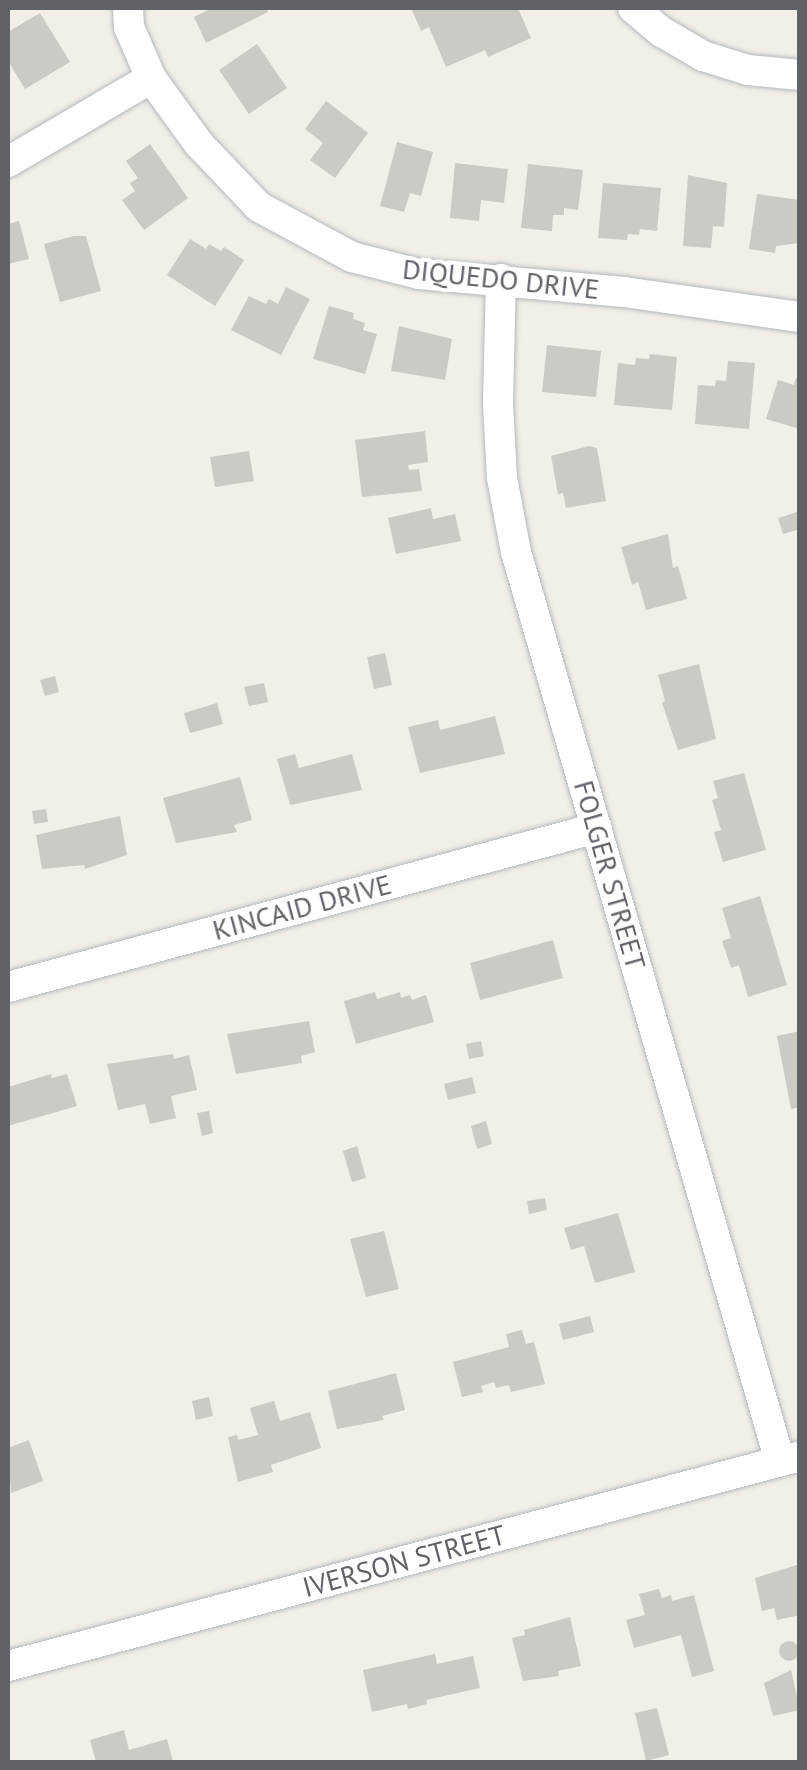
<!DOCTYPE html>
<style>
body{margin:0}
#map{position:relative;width:807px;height:1770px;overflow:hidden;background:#f1efe8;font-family:"PT Sans",sans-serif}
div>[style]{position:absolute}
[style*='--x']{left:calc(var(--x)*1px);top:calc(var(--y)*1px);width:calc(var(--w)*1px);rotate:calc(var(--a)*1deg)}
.building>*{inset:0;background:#cccac5}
.round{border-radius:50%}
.roads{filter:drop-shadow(0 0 2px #b5b8bc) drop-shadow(0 0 2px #b5b8bc)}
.street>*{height:30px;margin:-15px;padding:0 15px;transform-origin:15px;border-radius:15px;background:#fff}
span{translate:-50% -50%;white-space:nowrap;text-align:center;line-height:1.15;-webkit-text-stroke:8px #fff;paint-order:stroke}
.street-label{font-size:28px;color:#5f6368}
.frame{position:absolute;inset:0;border:10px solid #5f6368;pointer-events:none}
</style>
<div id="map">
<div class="building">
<div style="clip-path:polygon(212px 8px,266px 8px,268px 12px,206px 43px,194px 17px)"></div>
<div style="clip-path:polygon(411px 8px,518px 8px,531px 38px,488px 57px,485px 50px,446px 67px,429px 27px,421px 31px)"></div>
<div style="clip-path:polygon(40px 13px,70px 62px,25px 89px,8px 61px,8px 32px)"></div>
<div style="clip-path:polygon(257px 44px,287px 88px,249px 114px,219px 70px)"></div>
<div style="clip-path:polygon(326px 101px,368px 133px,335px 178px,310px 160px,323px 143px,305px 129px)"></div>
<div style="clip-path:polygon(397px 142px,433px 152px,421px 196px,410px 193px,404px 212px,380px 206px)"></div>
<div style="clip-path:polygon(150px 144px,188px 198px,144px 230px,122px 200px,135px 191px,130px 183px,138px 178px,126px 161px)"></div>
<div style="clip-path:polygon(455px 163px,508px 169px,504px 203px,481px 200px,479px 221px,450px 218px)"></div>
<div style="clip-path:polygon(528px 164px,583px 170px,578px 210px,564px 208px,564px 215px,553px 215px,552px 231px,521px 228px)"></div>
<div style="clip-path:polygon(688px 175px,727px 183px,724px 227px,713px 226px,711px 248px,683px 246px)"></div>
<div style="clip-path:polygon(603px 183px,661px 188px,657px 231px,640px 229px,639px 235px,628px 234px,627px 240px,598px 238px)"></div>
<div style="clip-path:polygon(757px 194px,800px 200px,800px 243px,776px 246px,775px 253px,749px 249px)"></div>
<div style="clip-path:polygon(19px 221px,29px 259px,8px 264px,8px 224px)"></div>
<div style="clip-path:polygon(74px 236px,86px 236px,101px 291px,60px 302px,44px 244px)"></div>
<div style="clip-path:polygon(190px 239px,206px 249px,209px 244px,221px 251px,224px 247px,244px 260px,215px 306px,167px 275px)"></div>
<div style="clip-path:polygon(286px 287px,310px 299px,281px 355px,231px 330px,249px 296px,266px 304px,269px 299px,278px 304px)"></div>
<div style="clip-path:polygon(329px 306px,354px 313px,353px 319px,365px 323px,363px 330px,377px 334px,365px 374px,313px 359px)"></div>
<div style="clip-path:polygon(399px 326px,452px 339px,445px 380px,391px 371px)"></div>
<div style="clip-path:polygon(547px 345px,601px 351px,596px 397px,542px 392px)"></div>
<div style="clip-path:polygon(650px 354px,677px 357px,672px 410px,614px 405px,618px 363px,635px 365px,636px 358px,649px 359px)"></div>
<div style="clip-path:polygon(728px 361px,755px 363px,749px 429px,695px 424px,698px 385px,715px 386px,716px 380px,726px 381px)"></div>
<div style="clip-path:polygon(796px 378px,800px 379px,800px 429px,766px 419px,778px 380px,794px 385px)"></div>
<div style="clip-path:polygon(425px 431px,428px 462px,408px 465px,409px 470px,419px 469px,422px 491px,362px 497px,355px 440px)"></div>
<div style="clip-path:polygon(589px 446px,597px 448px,606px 501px,566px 508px,563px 493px,558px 494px,551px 456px)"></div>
<div style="clip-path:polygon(249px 451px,254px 481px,215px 487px,210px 457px)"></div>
<div style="clip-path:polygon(431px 508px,433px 519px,455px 514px,461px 541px,396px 554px,388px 518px)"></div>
<div style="clip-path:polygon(797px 512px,800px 529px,783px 534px,778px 518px)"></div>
<div style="clip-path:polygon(668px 534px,673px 568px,678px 566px,687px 599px,646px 610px,638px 582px,632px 585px,621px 547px)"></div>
<div style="clip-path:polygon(385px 653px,392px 685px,374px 689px,367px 657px)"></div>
<div style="clip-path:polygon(699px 664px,716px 739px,678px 750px,662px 703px,665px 701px,658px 675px)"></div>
<div style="clip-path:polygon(55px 676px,59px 692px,45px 696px,40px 680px)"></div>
<div style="clip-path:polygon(264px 683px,268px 702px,249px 706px,244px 687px)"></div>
<div style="clip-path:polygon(217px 703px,223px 724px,190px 733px,184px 713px)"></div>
<div style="clip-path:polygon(495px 716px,505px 754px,420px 773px,408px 727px,438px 720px,440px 730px)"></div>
<div style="clip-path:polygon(295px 754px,299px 768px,352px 754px,362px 790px,290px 805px,277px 759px)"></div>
<div style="clip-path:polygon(744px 773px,766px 850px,723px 862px,714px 832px,721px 830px,712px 800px,718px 798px,713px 781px)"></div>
<div style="clip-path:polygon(240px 777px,252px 820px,234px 825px,237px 832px,176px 843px,163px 798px)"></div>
<div style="clip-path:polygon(46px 809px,48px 822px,34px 824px,32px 811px)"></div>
<div style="clip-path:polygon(120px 816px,127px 855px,85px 869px,84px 865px,42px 869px,36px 835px)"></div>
<div style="clip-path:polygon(760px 896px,787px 985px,748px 997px,739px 965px,731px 968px,722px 941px,731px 938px,722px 908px)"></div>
<div style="clip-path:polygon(553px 940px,563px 978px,480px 1000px,470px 963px)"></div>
<div style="clip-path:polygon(375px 992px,377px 999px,400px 992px,401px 998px,410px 995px,412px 1000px,426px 995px,434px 1022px,356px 1044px,344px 1001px)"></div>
<div style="clip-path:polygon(309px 1021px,315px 1052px,301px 1056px,302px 1063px,236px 1074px,227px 1034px)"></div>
<div style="clip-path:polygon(800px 1031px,800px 1107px,791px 1109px,777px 1036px)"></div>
<div style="clip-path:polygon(481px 1041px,484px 1056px,469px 1059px,466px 1044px)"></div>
<div style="clip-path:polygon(173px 1054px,174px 1059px,189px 1055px,197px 1090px,171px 1096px,176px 1118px,150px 1124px,145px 1104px,118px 1110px,107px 1064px)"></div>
<div style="clip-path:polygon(51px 1074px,52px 1078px,67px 1074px,77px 1106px,8px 1126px,8px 1087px)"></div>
<div style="clip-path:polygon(472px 1077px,476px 1093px,448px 1100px,444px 1084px)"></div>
<div style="clip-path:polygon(209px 1111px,213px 1133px,202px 1136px,197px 1113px)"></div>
<div style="clip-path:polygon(486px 1121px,492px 1144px,477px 1149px,471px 1126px)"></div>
<div style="clip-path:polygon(357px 1146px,366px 1178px,352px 1182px,343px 1151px)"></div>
<div style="clip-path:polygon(545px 1198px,547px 1210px,529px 1214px,527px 1201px)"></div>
<div style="clip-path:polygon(618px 1213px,635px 1272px,595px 1283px,584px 1246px,571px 1250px,564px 1228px)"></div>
<div style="clip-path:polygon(384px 1231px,399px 1289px,366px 1297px,350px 1239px)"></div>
<div style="clip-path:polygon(590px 1316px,594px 1332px,563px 1340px,559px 1324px)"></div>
<div style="clip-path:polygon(522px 1330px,526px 1344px,534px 1342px,545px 1384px,511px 1392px,509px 1385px,496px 1388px,494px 1382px,481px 1386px,483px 1392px,462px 1397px,453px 1362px,509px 1347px,506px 1334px)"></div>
<div style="clip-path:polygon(396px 1373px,405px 1410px,382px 1416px,384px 1420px,337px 1429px,328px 1391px)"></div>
<div style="clip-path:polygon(209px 1397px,213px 1416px,196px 1420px,192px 1401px)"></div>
<div style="clip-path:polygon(274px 1401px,280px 1421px,310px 1412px,321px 1448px,271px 1465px,273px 1472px,238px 1482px,228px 1437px,237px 1435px,238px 1440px,258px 1435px,250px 1408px)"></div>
<div style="clip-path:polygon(29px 1440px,43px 1481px,11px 1493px,8px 1448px)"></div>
<div style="clip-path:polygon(800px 1564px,800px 1615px,777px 1620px,774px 1608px,762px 1611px,755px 1578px)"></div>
<div style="clip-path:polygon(659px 1589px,662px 1598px,671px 1595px,672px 1601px,694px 1595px,714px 1671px,692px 1677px,681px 1635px,634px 1648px,626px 1620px,645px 1615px,639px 1594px)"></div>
<div style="clip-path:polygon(570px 1617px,581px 1666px,558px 1671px,559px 1676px,523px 1681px,512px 1638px,525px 1635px,524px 1630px)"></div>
<div class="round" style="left:779px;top:1641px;width:20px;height:20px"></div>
<div style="clip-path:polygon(435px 1654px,437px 1664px,473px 1656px,480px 1688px,426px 1700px,427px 1704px,408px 1709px,407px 1704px,372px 1712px,363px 1670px)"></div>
<div style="clip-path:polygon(791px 1670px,800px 1710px,773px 1716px,764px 1683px)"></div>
<div style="clip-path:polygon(657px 1708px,669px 1755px,646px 1761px,635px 1713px)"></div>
<div style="clip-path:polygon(124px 1730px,129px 1750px,167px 1739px,173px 1762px,96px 1762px,90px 1740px)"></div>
</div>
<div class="roads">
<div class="street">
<div style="--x:128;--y:8;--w:19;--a:87"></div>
<div style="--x:129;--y:27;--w:56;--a:66.7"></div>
<div style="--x:151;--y:78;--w:82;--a:54"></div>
<div style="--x:199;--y:144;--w:87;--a:46.4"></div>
<div style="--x:259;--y:207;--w:106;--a:28.3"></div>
<div style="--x:352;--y:257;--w:69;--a:14.2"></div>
<div style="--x:419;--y:274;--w:206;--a:5"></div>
<div style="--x:624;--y:292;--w:178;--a:8.1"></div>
<div style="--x:633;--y:8;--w:38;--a:40"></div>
<div style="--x:662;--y:32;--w:48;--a:30.3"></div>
<div style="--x:703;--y:56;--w:47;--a:17.3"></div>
<div style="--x:748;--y:70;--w:52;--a:5.5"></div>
<div style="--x:8;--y:162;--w:166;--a:-30.4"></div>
<div style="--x:501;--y:279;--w:125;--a:91.4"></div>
<div style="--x:498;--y:404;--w:74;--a:86.9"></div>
<div style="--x:502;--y:478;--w:75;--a:79.3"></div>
<div style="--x:516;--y:552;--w:947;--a:73.81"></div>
<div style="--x:8;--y:987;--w:610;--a:-15.11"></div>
<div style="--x:8;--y:1666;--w:816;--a:-14.84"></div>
</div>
</div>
<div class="street-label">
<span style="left:501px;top:279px;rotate:6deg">DIQUEDO DRIVE</span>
<span style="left:610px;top:875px;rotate:74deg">FOLGER STREET</span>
<span style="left:302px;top:907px;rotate:-15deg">KINCAID DRIVE</span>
<span style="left:404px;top:1561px;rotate:-15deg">IVERSON STREET</span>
</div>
<div class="frame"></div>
</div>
